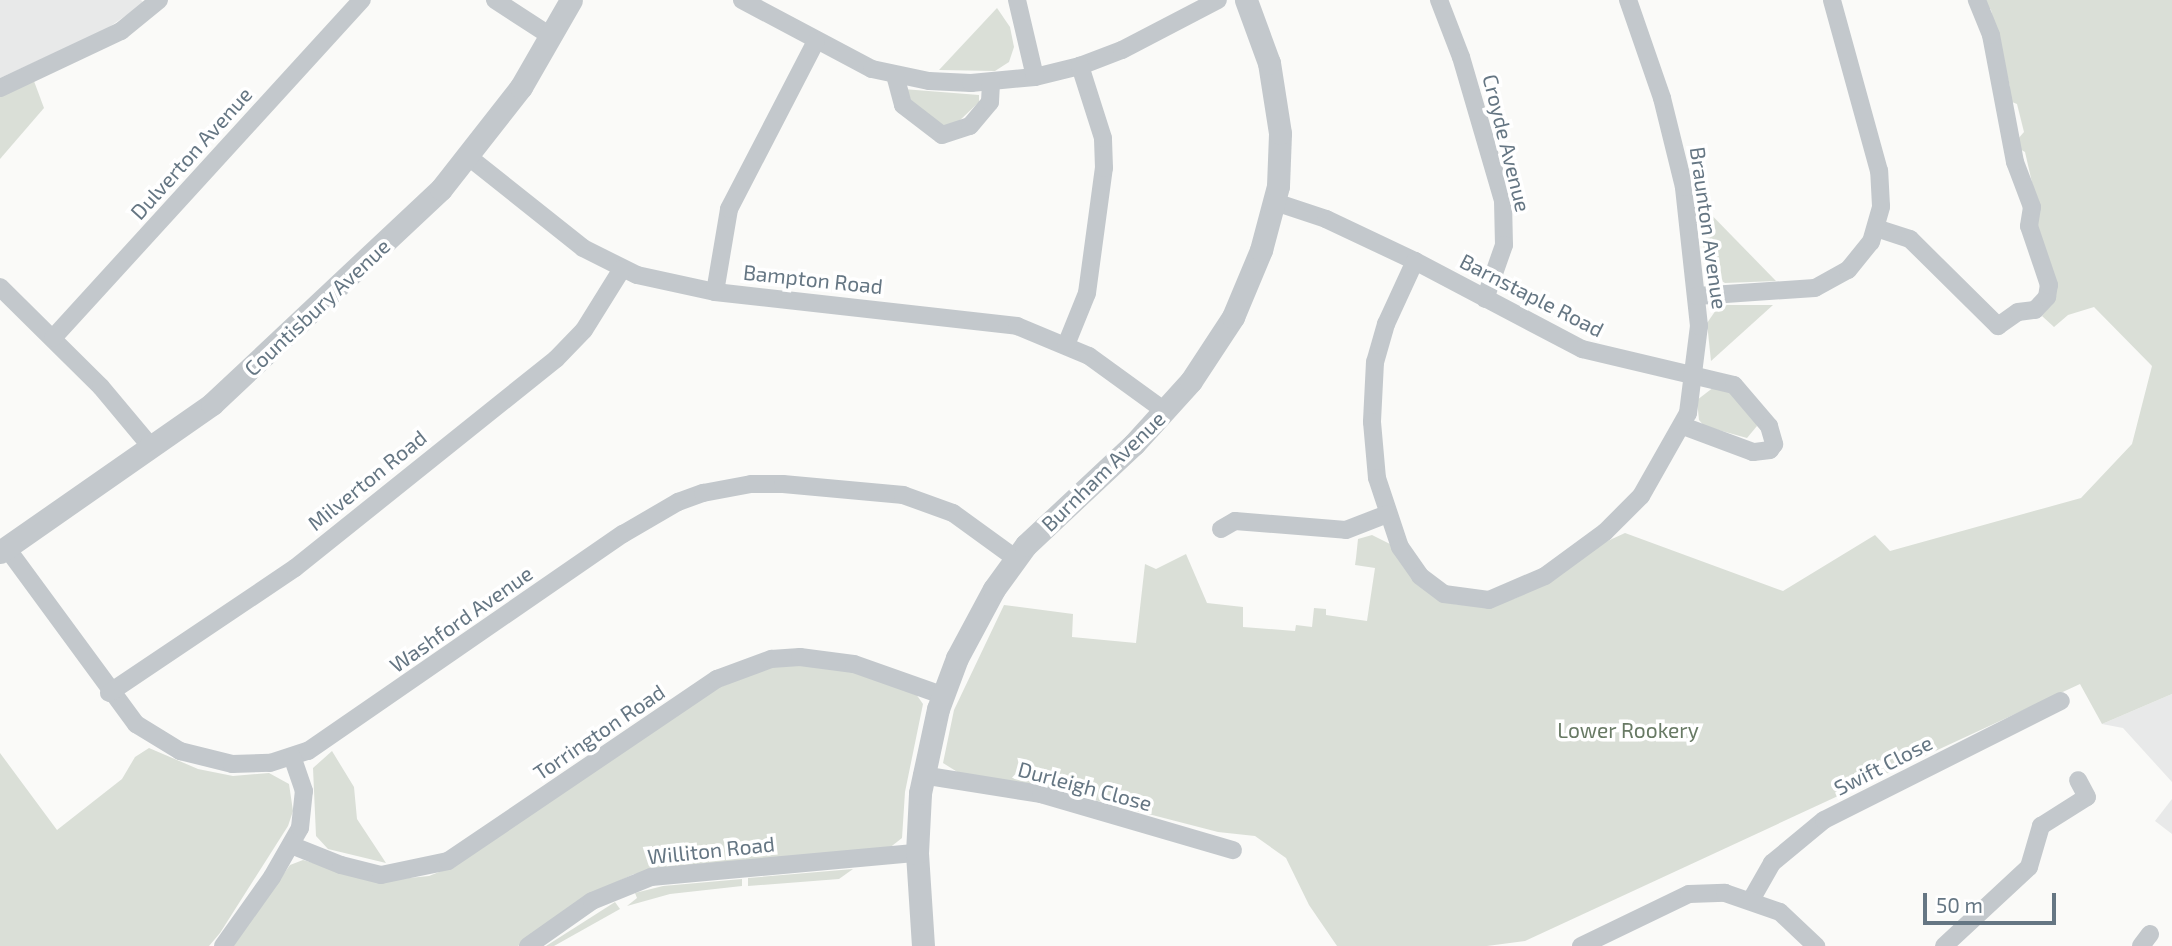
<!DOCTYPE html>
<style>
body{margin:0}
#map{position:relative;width:2172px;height:946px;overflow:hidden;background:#fafaf8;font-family:"Exo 2",sans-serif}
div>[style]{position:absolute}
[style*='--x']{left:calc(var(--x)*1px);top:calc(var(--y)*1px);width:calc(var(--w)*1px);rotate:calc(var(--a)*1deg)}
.built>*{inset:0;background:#e8e9e9}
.green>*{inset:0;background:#dadfd7}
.minor>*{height:18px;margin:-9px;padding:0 9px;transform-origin:9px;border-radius:9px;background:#c3c8cc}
.tertiary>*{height:23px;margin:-11.5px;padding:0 11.5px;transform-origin:11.5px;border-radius:11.5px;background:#c3c8cc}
span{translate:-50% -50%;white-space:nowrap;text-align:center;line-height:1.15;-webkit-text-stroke:7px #fff;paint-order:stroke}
.street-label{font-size:21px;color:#657683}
.park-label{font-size:21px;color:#687a64}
.scale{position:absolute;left:1923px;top:893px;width:133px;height:32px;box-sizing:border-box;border:4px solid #657683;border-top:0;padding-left:9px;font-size:21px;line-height:24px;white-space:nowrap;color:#657683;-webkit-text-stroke:5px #fff;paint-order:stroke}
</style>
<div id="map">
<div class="built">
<div style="clip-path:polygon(0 0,141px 0,144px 3px,105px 30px,0 78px)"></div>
<div style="clip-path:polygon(2172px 694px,2172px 782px,2123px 728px,2102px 724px)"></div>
<div style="clip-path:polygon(2172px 799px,2172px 834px,2155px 821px)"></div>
</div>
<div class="green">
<div style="clip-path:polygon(1983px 0,2172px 0,2172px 694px,2102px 724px,2080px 684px,1525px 941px,1487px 946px,1337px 946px,1309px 905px,1286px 858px,1255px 836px,1218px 832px,1075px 795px,959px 773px,943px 763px,954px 710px,1004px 605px,1073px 614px,1072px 637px,1136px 643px,1145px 564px,1156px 569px,1186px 554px,1207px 603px,1243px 607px,1243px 627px,1295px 631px,1296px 625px,1312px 627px,1314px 608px,1326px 609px,1326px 615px,1367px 621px,1375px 568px,1355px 565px,1356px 558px,1358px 539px,1372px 535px,1390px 544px,1422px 586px,1454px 604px,1485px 607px,1516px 598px,1552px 580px,1601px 544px,1625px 533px,1783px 591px,1875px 535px,1890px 551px,2081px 498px,2132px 444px,2152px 366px,2094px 307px,2068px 315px,2054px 327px,2042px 316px,2048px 308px,2036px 230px,2039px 213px,2025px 152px,2018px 148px,2017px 140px,2024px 132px,2017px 104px,2007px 100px,2010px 87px,1991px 10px)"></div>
<div style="clip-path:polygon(997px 8px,1010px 27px,1014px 47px,1009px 62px,995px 71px,939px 70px)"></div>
<div style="clip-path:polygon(31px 73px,44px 108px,0 159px,0 88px)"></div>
<div style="clip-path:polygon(903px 89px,979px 95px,979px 102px,957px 123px,939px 127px,924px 118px)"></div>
<div style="clip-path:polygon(1695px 198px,1776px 281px,1725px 283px,1708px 273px)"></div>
<div style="clip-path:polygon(1727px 305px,1773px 305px,1711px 361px,1707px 323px,1716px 310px)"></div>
<div style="clip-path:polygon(1714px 387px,1732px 392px,1755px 420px,1757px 426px,1747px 438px,1704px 426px,1699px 420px,1697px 400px)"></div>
<div style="clip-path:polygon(794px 664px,850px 670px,916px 694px,923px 704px,905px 792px,902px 838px,888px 849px,634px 874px,606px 887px,518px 946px,232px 946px,290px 865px,303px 860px,378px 881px,429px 876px,454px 866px,709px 692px,762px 669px)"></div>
<div style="clip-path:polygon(149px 748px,198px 769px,233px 776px,269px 773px,289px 784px,293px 811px,288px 826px,220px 933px,209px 946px,0 946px,0 753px,57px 830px,122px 779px,135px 757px)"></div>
<div style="clip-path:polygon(332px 751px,354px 787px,357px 819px,386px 863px,328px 849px,316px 836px,313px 768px)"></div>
<div style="clip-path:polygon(853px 869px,839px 879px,748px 886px,748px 878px)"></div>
<div style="clip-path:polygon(742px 879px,742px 886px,670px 894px,627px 906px,637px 898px,635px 893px,663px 886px)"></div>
<div style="clip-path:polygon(615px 902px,620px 909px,554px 946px,546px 946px)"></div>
</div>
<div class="minor">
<div style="--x:495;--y:0;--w:68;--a:33"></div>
<div style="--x:742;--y:0;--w:147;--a:28"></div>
<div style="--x:872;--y:69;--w:58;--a:11.9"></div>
<div style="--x:929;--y:81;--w:42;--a:2.7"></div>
<div style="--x:971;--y:83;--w:64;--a:-5.4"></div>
<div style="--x:1035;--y:77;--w:46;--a:-13.7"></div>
<div style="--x:1080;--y:66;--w:45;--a:-20.9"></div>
<div style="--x:1122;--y:50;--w:108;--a:-27.5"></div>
<div style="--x:1017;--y:0;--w:79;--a:76.8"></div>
<div style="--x:1439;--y:0;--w:61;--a:68.9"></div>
<div style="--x:1461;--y:57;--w:150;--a:73.7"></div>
<div style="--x:1503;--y:201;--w:44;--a:88.7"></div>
<div style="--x:1504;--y:245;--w:57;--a:109.4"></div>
<div style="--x:895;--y:75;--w:31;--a:75"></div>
<div style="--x:903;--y:105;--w:49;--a:37.6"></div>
<div style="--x:942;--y:135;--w:29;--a:-18"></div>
<div style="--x:970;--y:126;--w:31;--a:-50"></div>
<div style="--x:990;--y:102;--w:19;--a:-87"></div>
<div style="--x:0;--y:88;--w:134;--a:-25.2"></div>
<div style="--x:121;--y:31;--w:49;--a:-39.2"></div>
<div style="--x:470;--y:158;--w:144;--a:38.5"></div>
<div style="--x:583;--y:248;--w:60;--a:26.6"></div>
<div style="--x:637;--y:275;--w:80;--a:12.3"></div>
<div style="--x:715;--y:292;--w:304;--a:6.4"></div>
<div style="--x:1017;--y:326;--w:78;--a:22.6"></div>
<div style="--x:1089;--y:356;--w:95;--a:36"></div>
<div style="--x:1275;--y:202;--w:54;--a:18.4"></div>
<div style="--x:1326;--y:219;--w:98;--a:25.3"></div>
<div style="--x:1415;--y:261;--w:189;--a:27.8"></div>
<div style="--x:1582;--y:349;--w:156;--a:13.3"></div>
<div style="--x:1734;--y:385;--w:54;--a:49.5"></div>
<div style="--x:1769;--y:426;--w:19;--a:74"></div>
<div style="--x:1774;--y:444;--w:7;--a:124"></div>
<div style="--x:1770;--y:450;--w:17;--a:173"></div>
<div style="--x:1753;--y:452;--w:75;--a:-159.6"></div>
<div style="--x:1876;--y:228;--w:36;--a:18"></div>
<div style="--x:1910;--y:239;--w:124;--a:44.7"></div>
<div style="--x:1998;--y:326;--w:24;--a:-35"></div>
<div style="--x:2018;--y:312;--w:17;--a:-7"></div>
<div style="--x:2035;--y:310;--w:18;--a:-47"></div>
<div style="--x:2047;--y:297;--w:12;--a:-81"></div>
<div style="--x:2049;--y:285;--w:62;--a:-108.7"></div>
<div style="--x:2029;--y:226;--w:19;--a:-81"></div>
<div style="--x:2032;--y:207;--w:48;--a:-110.7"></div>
<div style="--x:2015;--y:162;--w:129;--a:-100.7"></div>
<div style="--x:1991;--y:35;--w:38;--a:-112"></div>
<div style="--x:1415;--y:261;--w:69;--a:114.7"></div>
<div style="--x:1386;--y:324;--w:40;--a:106"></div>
<div style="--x:1375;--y:362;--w:60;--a:92.9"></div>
<div style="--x:1372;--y:422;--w:56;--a:84.9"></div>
<div style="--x:1377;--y:478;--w:73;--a:71.6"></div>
<div style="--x:1400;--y:547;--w:35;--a:55"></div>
<div style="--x:1420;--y:576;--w:30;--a:37"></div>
<div style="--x:1444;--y:594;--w:45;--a:7.6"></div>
<div style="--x:1489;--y:600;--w:61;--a:-23.2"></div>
<div style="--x:1545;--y:576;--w:74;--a:-36.3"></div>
<div style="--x:1605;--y:532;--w:51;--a:-45"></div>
<div style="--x:1641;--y:496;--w:95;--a:-60.5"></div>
<div style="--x:1688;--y:413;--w:88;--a:-82.8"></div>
<div style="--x:1699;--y:326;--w:140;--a:-96.2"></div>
<div style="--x:1684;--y:187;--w:92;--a:-103.9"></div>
<div style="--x:1662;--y:98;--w:104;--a:-109.1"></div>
<div style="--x:0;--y:287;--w:142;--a:44.7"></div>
<div style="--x:101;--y:387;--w:80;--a:50.1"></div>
<div style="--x:715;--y:292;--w:84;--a:-80.4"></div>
<div style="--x:729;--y:209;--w:189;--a:-62.6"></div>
<div style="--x:1697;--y:296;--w:118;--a:-3.9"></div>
<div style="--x:1815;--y:288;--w:38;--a:-29"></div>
<div style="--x:1848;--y:270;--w:36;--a:-51"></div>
<div style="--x:1871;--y:242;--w:37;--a:-74"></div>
<div style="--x:1881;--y:206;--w:35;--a:-93"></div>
<div style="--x:1879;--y:171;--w:177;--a:-105.4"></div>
<div style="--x:53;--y:338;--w:458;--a:-47.6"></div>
<div style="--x:1066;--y:345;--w:56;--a:-68"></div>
<div style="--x:1087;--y:293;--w:126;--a:-82.3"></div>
<div style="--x:1104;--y:168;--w:30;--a:-92"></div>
<div style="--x:1103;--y:138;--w:76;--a:-107.7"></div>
<div style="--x:1221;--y:529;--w:16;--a:-30"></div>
<div style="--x:1235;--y:521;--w:111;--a:4.6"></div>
<div style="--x:1346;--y:530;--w:44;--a:-21.3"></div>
<div style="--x:6;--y:547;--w:220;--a:53.7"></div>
<div style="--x:136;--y:724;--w:52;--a:31.5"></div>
<div style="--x:180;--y:751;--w:54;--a:14"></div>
<div style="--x:232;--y:764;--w:38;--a:-2"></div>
<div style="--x:270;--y:763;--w:40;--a:-18"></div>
<div style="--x:308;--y:751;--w:383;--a:-34.6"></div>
<div style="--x:623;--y:534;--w:64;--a:-30.2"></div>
<div style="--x:678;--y:502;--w:27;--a:-20"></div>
<div style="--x:703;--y:493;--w:49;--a:-10.6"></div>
<div style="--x:751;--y:484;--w:32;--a:0"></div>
<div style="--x:783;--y:484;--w:121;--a:5.2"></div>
<div style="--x:903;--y:495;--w:53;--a:19.8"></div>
<div style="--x:953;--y:513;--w:77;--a:36"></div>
<div style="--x:109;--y:693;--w:224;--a:-33.9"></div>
<div style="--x:295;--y:568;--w:334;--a:-38.7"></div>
<div style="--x:556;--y:359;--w:40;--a:-46"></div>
<div style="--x:584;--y:330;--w:72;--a:-58.1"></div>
<div style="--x:922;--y:775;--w:121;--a:9.1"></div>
<div style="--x:1041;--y:794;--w:200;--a:16.3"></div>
<div style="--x:291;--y:845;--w:54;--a:21.8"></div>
<div style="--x:341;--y:865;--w:41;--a:14"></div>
<div style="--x:381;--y:875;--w:68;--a:-11.8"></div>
<div style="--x:448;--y:861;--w:325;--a:-34.1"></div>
<div style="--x:717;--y:679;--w:58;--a:-20.3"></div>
<div style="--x:771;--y:659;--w:29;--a:-4"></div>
<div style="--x:800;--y:657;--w:54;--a:7.4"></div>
<div style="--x:854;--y:664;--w:93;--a:19.4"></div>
<div style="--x:1751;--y:900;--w:43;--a:-60.4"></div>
<div style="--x:1772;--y:863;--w:67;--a:-39.6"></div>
<div style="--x:1824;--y:820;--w:265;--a:-26.7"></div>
<div style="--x:223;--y:946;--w:85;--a:-54.6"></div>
<div style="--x:272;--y:877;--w:56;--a:-60.3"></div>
<div style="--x:300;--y:828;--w:37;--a:-84"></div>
<div style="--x:304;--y:791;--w:36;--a:-109"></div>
<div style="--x:528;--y:946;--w:78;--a:-35.1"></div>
<div style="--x:592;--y:901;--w:64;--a:-22.1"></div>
<div style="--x:651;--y:877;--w:267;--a:-5.2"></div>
<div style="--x:1581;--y:946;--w:120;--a:-25.7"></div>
<div style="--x:1689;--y:894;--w:36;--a:-2"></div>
<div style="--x:1725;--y:893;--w:58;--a:19.1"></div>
<div style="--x:1780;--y:912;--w:50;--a:43.4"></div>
<div style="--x:1944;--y:946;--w:116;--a:-42.9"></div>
<div style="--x:2029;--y:867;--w:43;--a:-73.7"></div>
<div style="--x:2041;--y:826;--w:54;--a:-32.2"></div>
<div style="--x:2087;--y:797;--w:19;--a:-118"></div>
<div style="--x:2141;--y:946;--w:15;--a:-53"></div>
</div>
<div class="tertiary">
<div style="--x:0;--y:552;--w:259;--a:-34.9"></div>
<div style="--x:212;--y:404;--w:314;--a:-43.2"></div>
<div style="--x:441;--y:189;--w:130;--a:-51.9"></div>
<div style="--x:521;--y:87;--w:100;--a:-60.1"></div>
<div style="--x:923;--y:946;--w:93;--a:-93.7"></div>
<div style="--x:917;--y:853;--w:60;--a:-87.1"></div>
<div style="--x:920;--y:793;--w:86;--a:-77.9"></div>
<div style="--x:938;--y:709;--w:54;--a:-69.6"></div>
<div style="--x:957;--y:658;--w:78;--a:-61.8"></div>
<div style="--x:994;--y:589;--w:54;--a:-54"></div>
<div style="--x:1026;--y:545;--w:148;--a:-43.1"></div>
<div style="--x:1134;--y:444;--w:85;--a:-47.9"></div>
<div style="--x:1191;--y:381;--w:77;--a:-56.7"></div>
<div style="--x:1233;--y:317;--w:73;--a:-67.3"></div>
<div style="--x:1261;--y:250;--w:66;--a:-75.1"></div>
<div style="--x:1278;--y:186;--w:53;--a:-87.8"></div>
<div style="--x:1280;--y:133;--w:71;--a:-98.9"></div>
<div style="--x:1269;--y:63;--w:67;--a:-110.1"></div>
</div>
<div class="street-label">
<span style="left:1507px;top:143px;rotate:76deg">Croyde Avenue</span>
<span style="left:191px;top:153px;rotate:-48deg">Dulverton Avenue</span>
<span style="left:1709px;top:228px;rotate:82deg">Braunton Avenue</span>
<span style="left:813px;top:279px;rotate:6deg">Bampton Road</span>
<span style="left:1532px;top:295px;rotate:27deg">Barnstaple Road</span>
<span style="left:317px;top:307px;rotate:-43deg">Countisbury Avenue</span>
<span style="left:1103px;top:471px;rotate:-44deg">Burnham Avenue</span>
<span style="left:367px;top:480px;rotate:-39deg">Milverton Road</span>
<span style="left:461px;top:619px;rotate:-35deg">Washford Avenue</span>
<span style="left:599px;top:732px;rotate:-34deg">Torrington Road</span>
<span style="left:1883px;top:765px;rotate:-27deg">Swift Close</span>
<span style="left:1085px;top:786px;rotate:15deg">Durleigh Close</span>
<span style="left:711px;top:850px;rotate:-6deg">Williton Road</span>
</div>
<div class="park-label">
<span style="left:1628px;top:730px">Lower Rookery</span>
</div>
<div class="scale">50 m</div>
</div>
